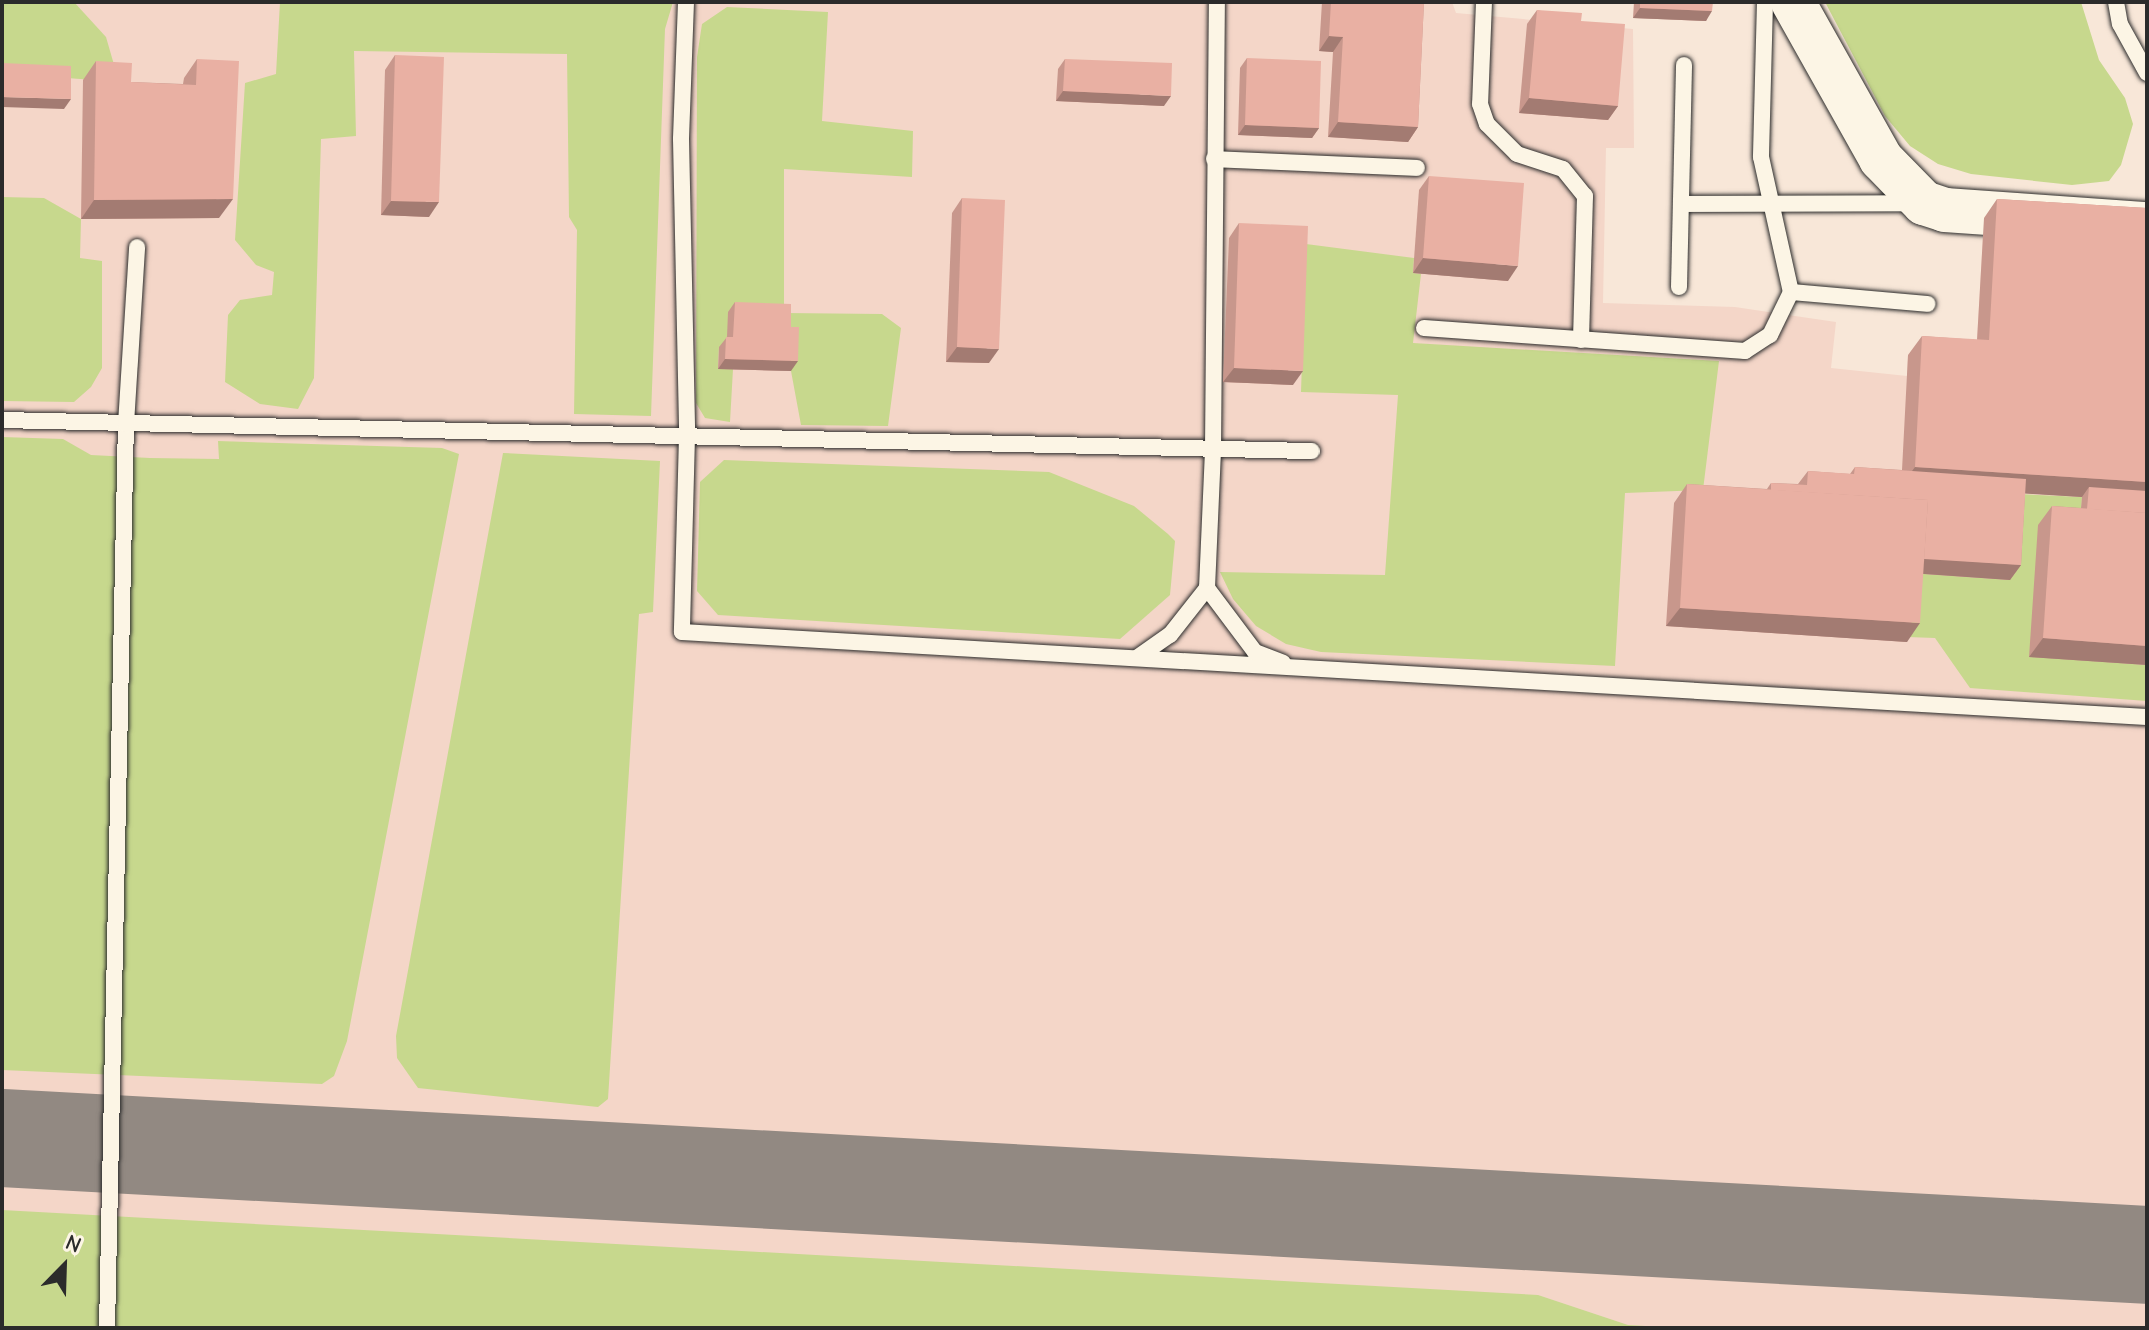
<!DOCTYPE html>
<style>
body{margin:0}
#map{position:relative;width:2149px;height:1330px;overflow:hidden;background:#f8e7d8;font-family:"Comic Neue",sans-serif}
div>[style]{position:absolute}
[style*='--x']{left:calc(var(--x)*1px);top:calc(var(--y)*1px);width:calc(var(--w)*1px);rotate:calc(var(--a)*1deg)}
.built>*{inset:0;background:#f4d6c8}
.green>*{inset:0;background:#c7d88d}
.taxiway>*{height:98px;margin:-49px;padding:0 49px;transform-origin:49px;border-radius:49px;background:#928982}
.roads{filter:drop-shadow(0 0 2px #2b2b2b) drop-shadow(0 0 2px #2b2b2b)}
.lane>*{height:16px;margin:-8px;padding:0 8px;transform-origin:8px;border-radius:8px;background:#fcf5e5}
.secondary>*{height:44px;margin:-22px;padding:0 22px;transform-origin:22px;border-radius:22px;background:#fcf5e5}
.wall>*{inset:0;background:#c8978c}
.shaded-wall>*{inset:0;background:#a37b72}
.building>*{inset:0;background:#e9b0a3}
span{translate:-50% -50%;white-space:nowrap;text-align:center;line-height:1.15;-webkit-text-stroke:6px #fcf5e5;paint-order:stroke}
.frame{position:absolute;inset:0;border:4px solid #2b2b2b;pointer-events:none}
.north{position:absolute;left:24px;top:1226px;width:80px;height:80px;-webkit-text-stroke:6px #fcf5e5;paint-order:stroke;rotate:23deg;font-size:22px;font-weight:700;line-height:32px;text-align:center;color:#2b2b2b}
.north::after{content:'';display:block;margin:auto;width:28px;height:36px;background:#2b2b2b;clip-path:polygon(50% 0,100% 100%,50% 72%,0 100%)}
</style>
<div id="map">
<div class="built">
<div style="clip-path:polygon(2px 2px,1452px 2px,1456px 13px,1633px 29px,1634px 148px,1606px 148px,1603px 303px,1735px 307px,1836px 322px,1831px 368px,1907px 376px,1908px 355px,1976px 359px,1984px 218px,2147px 228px,2147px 1328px,2px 1328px)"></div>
</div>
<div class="green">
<div style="clip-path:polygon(2px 2px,74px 2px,106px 37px,119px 82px,2px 73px)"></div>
<div style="clip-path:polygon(280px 2px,673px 2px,665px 29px,651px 416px,574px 414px,577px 230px,569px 217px,567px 54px,354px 51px,356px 136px,321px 139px,314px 378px,298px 409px,260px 404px,225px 382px,228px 315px,240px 300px,272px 295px,274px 272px,256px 265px,235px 240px,245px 83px,276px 74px)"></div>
<div style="clip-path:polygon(1825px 2px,2081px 2px,2099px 60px,2125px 98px,2133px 124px,2121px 165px,2109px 181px,2072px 185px,1971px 174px,1938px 164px,1910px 146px,1885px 116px)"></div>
<div style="clip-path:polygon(727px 7px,828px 12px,822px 121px,913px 131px,912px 177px,784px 169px,784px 313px,882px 314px,901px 328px,888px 426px,801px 425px,791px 371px,726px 347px,719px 347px,718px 368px,733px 369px,730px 422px,705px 418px,696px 403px,697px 57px,702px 24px)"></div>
<div style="clip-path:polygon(2px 197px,44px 198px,81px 219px,80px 258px,102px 261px,102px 368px,91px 387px,74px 402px,2px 401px)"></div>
<div style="clip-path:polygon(1306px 244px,1414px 258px,1413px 273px,1421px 274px,1413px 343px,1719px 361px,1703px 490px,1625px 493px,1615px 666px,1321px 652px,1286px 644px,1256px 626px,1233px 599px,1220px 572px,1385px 575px,1398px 395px,1301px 392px)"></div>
<div style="clip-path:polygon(2px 437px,63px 439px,91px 455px,150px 458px,219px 459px,218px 441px,442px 448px,459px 454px,347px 1041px,334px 1076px,322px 1084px,2px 1070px)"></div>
<div style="clip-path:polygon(503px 453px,660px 461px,653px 612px,639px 614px,608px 1099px,598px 1107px,418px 1088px,397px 1058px,396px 1036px)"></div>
<div style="clip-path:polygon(724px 460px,1049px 472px,1134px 506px,1168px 534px,1175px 541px,1170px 595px,1120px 639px,718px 615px,697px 591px,700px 482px)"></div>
<div style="clip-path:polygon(2016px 494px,2082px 497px,2080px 528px,2030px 656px,2147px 665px,2147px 701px,1970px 688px,1935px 638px,1907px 637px,1911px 573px,2010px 580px)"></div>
<div style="clip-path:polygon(2px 1210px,1538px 1295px,1628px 1325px,1681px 1328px,2px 1328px)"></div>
</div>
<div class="taxiway">
<div style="--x:2;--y:1138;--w:2148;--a:3.12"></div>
</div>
<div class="roads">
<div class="lane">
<div style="--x:686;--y:2;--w:137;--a:92.1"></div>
<div style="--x:681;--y:139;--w:297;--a:88.8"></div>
<div style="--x:687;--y:436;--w:196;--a:91.5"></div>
<div style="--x:682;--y:632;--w:1467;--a:3.32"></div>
<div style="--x:1484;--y:2;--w:102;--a:92.2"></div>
<div style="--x:1480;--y:104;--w:21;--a:71"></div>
<div style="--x:1487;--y:124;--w:42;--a:45"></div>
<div style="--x:1517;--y:154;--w:48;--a:18.1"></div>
<div style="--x:1563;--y:169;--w:35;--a:51"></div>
<div style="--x:1585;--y:196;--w:144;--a:91.6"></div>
<div style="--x:1765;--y:2;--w:155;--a:91.5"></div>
<div style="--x:1761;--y:157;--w:138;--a:77.5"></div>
<div style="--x:1791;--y:292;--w:137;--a:5"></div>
<div style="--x:2116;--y:2;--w:22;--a:80"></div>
<div style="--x:2120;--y:24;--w:56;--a:61.1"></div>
<div style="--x:1214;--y:159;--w:203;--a:2.5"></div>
<div style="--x:1682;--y:204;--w:233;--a:-0.2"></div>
<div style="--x:1679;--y:287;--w:222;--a:-88.7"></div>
<div style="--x:1424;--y:328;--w:322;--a:4.1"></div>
<div style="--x:1745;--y:351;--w:30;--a:-33"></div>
<div style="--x:1770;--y:335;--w:48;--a:-64"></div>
<div style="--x:2;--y:420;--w:1310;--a:1.36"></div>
<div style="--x:1207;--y:588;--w:139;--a:-87.5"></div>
<div style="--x:1213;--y:449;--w:447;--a:-89.5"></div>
<div style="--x:1138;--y:657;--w:39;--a:-35"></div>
<div style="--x:1170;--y:635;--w:60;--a:-51.8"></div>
<div style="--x:1207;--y:588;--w:80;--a:53.1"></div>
<div style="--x:1255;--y:652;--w:30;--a:21"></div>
<div style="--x:107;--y:1328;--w:904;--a:-88.8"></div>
<div style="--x:126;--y:424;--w:177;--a:-86.4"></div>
</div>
<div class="secondary">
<div style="--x:1793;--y:2;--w:180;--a:60.7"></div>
<div style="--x:1881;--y:159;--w:62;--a:45.7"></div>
<div style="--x:1924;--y:203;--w:22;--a:18"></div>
<div style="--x:1945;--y:210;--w:202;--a:4"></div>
</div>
</div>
<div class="wall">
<div style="clip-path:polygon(1322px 2px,1424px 2px,1418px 127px,1408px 142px,1328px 137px,1333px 52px,1319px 51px)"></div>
<div style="clip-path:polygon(1634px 2px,1713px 2px,1706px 21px,1633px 18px)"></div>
<div style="clip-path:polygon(1537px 10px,1581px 21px,1618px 106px,1608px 120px,1519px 113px,1527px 24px)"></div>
<div style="clip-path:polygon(395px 55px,429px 217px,381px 215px,385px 70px)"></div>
<div style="clip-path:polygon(1247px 58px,1319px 128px,1312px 138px,1238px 135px,1240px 68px)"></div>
<div style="clip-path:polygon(197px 59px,219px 218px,81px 219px,83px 80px,96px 61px,131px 82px,183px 84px,184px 78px)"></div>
<div style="clip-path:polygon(1065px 59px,1164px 106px,1056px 101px,1058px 69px)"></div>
<div style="clip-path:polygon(1429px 176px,1508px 281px,1413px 273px,1419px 190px)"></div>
<div style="clip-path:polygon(962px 198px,989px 363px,946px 362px,952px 213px)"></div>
<div style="clip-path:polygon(1997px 199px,2147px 208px,2147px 665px,2029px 657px,2038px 525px,2052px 506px,2081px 508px,2082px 497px,2025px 493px,2021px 565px,2010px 580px,1923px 574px,1907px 642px,1666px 626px,1674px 503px,1687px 484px,1767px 489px,1771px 483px,1798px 484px,1808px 471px,1850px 474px,1855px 467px,1902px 470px,1908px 355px,1922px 336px,1977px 340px,1984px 218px)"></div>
<div style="clip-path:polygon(1239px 223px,1293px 385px,1223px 382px,1229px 238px)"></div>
<div style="clip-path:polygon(735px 302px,791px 327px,791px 371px,718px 369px,719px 347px,727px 337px,728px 312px)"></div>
</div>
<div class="shaded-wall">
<div style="clip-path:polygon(1640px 8px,1712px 11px,1706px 21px,1633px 18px)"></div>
<div style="clip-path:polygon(1329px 36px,1343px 37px,1333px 52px,1319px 51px)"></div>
<div style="clip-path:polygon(1063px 91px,1171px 96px,1164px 106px,1056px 101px)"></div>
<div style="clip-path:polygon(2px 97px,71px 99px,64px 109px,2px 107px)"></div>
<div style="clip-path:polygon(1529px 98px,1618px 106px,1608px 120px,1519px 113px)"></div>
<div style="clip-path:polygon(1338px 122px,1418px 127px,1408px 142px,1328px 137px)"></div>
<div style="clip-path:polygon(1245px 125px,1319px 128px,1312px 138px,1238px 135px)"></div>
<div style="clip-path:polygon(233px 199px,219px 218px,81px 219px,94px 200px)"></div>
<div style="clip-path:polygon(391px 201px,439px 202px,429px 217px,381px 215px)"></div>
<div style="clip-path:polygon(1423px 258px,1518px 266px,1508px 281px,1413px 273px)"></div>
<div style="clip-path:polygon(957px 347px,999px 349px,989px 363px,946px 362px)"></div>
<div style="clip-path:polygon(725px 359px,798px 361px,791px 371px,718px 369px)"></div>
<div style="clip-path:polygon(1234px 368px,1303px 371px,1293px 385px,1223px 382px)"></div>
<div style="clip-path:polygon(1915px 467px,2147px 482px,2147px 501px,2089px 487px,2082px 497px,1901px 486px)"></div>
<div style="clip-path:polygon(1922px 558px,2021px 565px,2010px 580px,1911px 573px)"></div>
<div style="clip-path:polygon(1680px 608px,1920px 623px,1907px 642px,1666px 626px)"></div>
<div style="clip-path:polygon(2043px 638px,2147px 646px,2147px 665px,2029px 657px)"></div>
</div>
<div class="building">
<div style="clip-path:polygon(1331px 2px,1424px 2px,1418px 127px,1338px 122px,1343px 37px,1329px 36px)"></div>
<div style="clip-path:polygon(1640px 2px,1713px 2px,1712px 11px,1640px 8px)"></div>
<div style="clip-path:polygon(1537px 10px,1582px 13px,1581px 21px,1625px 24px,1618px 106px,1529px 98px)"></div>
<div style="clip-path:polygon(395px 55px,444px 57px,439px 202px,391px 201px)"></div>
<div style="clip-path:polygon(1247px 58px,1321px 61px,1319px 128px,1245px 125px)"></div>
<div style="clip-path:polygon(197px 59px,239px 61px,233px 199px,94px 200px,96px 61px,132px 63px,131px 82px,196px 85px)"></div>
<div style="clip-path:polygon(1065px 59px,1172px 63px,1171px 96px,1063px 91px)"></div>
<div style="clip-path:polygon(2px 63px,71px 66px,71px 99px,2px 97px)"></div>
<div style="clip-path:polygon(1429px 176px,1524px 183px,1518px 266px,1423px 258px)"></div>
<div style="clip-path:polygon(962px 198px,1005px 200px,999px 349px,957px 347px)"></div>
<div style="clip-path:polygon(1997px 199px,2147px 208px,2147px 482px,1915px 467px,1922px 336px,1989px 340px)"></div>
<div style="clip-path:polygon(1239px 223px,1308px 226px,1303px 371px,1234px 368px)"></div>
<div style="clip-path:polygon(735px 302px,791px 304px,791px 327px,799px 327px,798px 361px,725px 359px,726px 337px,733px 337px)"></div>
<div style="clip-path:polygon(1855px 467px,2026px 479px,2021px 565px,1924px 559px,1928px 500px,1771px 490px,1771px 483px,1807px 485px,1808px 471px,1854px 474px)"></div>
<div style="clip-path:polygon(1687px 484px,1928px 500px,1920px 623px,1680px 608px)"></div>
<div style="clip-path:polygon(2089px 487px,2147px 491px,2147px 513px,2087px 509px)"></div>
<div style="clip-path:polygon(2052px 506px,2147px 513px,2147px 646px,2043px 638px)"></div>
</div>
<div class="frame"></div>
<div class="north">N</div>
</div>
